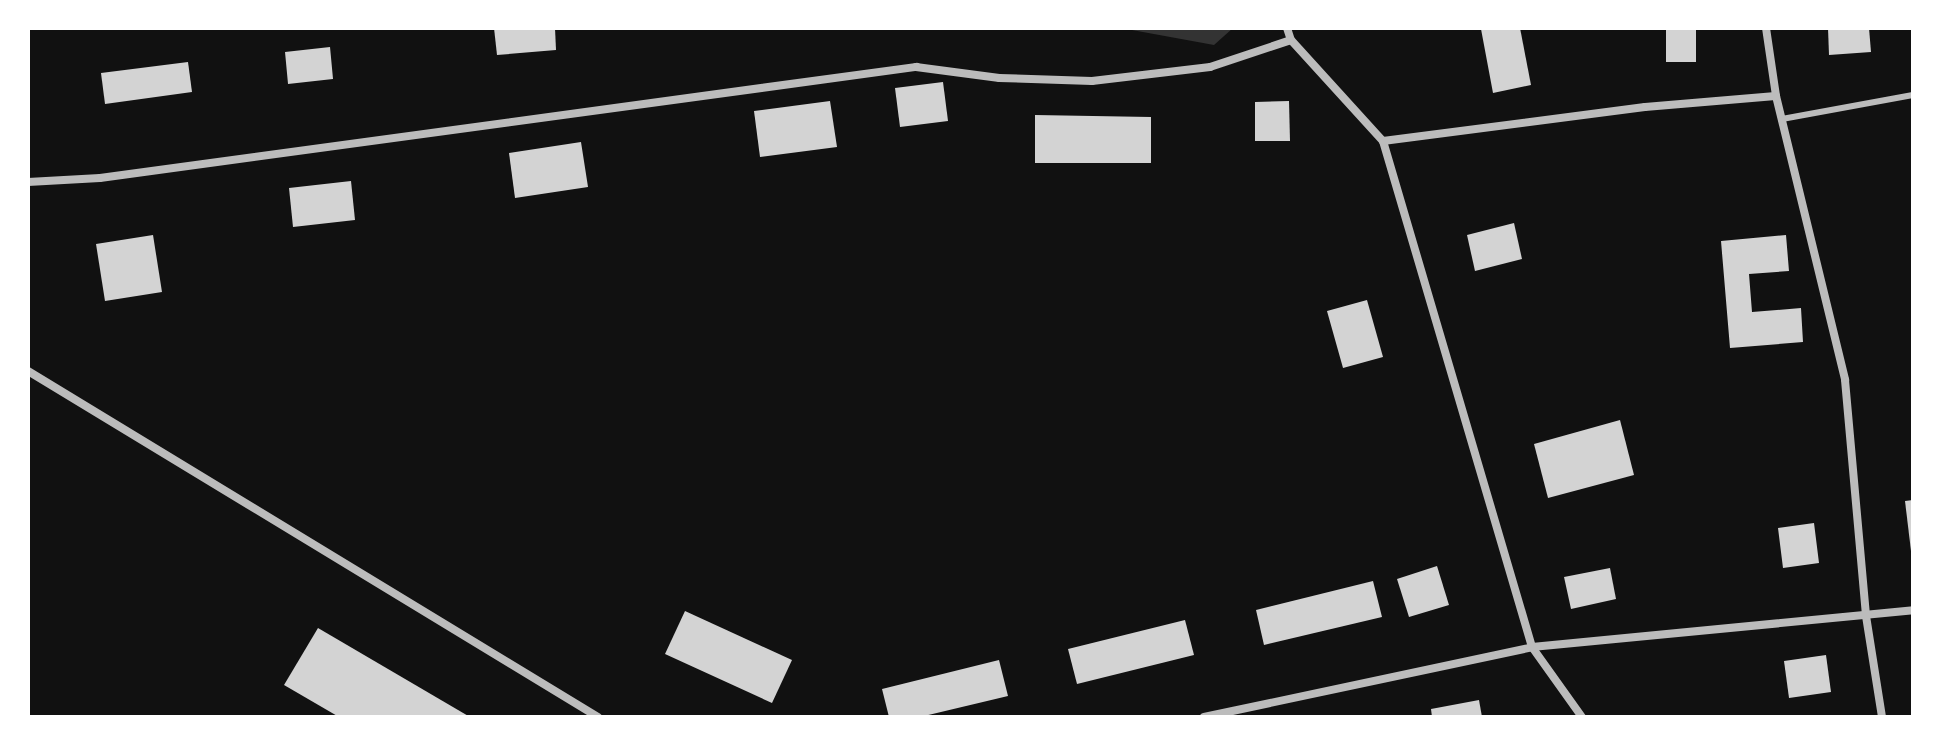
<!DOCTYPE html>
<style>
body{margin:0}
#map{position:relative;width:1941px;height:745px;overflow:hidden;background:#111;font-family:"Sofia Sans Condensed",sans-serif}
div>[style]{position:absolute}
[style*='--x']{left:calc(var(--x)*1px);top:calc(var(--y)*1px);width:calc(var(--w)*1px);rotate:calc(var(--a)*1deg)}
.water>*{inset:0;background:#333}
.building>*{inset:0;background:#d3d3d3}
.service>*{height:6px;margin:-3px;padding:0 3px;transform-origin:3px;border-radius:3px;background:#bcbcbc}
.minor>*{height:8px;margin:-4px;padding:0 4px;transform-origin:4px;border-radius:4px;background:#bcbcbc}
span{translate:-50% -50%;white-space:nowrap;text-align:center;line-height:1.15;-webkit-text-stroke:7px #fff;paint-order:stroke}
.frame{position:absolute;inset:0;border:30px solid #fff;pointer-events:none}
</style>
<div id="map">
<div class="water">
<div style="clip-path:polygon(1121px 28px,1233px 28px,1214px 45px)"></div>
</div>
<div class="building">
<div style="clip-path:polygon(494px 28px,555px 28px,556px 50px,497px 55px)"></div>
<div style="clip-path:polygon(1520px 28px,1531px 85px,1493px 93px,1481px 29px)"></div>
<div style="clip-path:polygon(1828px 28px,1869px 28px,1871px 52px,1829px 55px)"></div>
<div style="clip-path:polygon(1666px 30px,1696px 30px,1696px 62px,1666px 62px)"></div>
<div style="clip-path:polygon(330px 47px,333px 79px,288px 84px,285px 52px)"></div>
<div style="clip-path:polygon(188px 62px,192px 92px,105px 104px,101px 73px)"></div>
<div style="clip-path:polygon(943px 82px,948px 121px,900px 127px,895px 88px)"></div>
<div style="clip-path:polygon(830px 101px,837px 147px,760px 157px,754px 111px)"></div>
<div style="clip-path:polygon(1289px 101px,1290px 141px,1255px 141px,1255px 102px)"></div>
<div style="clip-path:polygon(1035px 115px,1151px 117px,1151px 163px,1035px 163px)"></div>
<div style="clip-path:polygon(581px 142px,588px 187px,515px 198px,509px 153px)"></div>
<div style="clip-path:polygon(351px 181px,355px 220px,293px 227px,289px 188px)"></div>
<div style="clip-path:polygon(1514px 223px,1522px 259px,1475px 271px,1467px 235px)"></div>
<div style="clip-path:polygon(153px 235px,162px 292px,105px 301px,96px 244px)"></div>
<div style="clip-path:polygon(1786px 235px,1789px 271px,1749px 274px,1752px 312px,1801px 308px,1803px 342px,1730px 348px,1721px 241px)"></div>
<div style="clip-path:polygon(1367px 300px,1383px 357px,1343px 368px,1327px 311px)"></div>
<div style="clip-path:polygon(1620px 420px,1634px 475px,1548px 498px,1534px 444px)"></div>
<div style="clip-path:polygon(1913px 500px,1913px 551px,1911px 551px,1905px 501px)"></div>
<div style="clip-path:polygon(1814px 523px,1819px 563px,1783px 568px,1778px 528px)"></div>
<div style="clip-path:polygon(1437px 566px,1449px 605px,1409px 617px,1397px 579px)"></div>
<div style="clip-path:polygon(1610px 568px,1616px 599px,1571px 609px,1564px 577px)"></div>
<div style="clip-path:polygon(1373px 581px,1382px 617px,1264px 645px,1256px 610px)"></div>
<div style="clip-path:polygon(685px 611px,792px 660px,772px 703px,665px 654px)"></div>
<div style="clip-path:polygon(1185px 620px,1194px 655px,1077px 684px,1068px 649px)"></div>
<div style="clip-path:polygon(318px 628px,470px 717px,339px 717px,284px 685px)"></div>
<div style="clip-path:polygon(1826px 655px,1831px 692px,1789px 698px,1784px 661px)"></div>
<div style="clip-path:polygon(999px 660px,1008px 696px,920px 717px,889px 717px,882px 689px)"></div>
<div style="clip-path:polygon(1479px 700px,1482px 717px,1432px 717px,1431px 709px)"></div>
</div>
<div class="service">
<div style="--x:1782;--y:119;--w:133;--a:-10.4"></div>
</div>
<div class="minor">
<div style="--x:1287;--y:28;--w:13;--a:72"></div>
<div style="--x:1291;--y:40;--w:137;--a:47.7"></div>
<div style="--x:1383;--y:141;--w:527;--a:73.59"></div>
<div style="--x:1532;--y:647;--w:86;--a:54.5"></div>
<div style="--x:1766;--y:28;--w:69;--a:81.6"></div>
<div style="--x:1776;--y:96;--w:292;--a:76.3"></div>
<div style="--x:1845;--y:380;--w:237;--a:84.9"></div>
<div style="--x:1866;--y:616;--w:102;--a:81"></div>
<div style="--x:1383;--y:141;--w:264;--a:-7.4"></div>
<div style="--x:1645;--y:107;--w:131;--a:-4.8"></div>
<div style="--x:28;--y:182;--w:72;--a:-3.2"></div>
<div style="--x:100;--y:178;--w:824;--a:-7.75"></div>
<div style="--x:916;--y:67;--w:84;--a:7.5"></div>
<div style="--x:999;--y:78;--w:93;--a:1.8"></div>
<div style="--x:1092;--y:81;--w:119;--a:-6.8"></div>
<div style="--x:1210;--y:67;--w:85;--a:-18.4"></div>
<div style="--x:28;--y:371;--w:667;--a:31.26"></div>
<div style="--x:1204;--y:717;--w:335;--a:-12"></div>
<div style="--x:1532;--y:647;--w:383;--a:-5.5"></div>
</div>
<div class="frame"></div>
</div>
